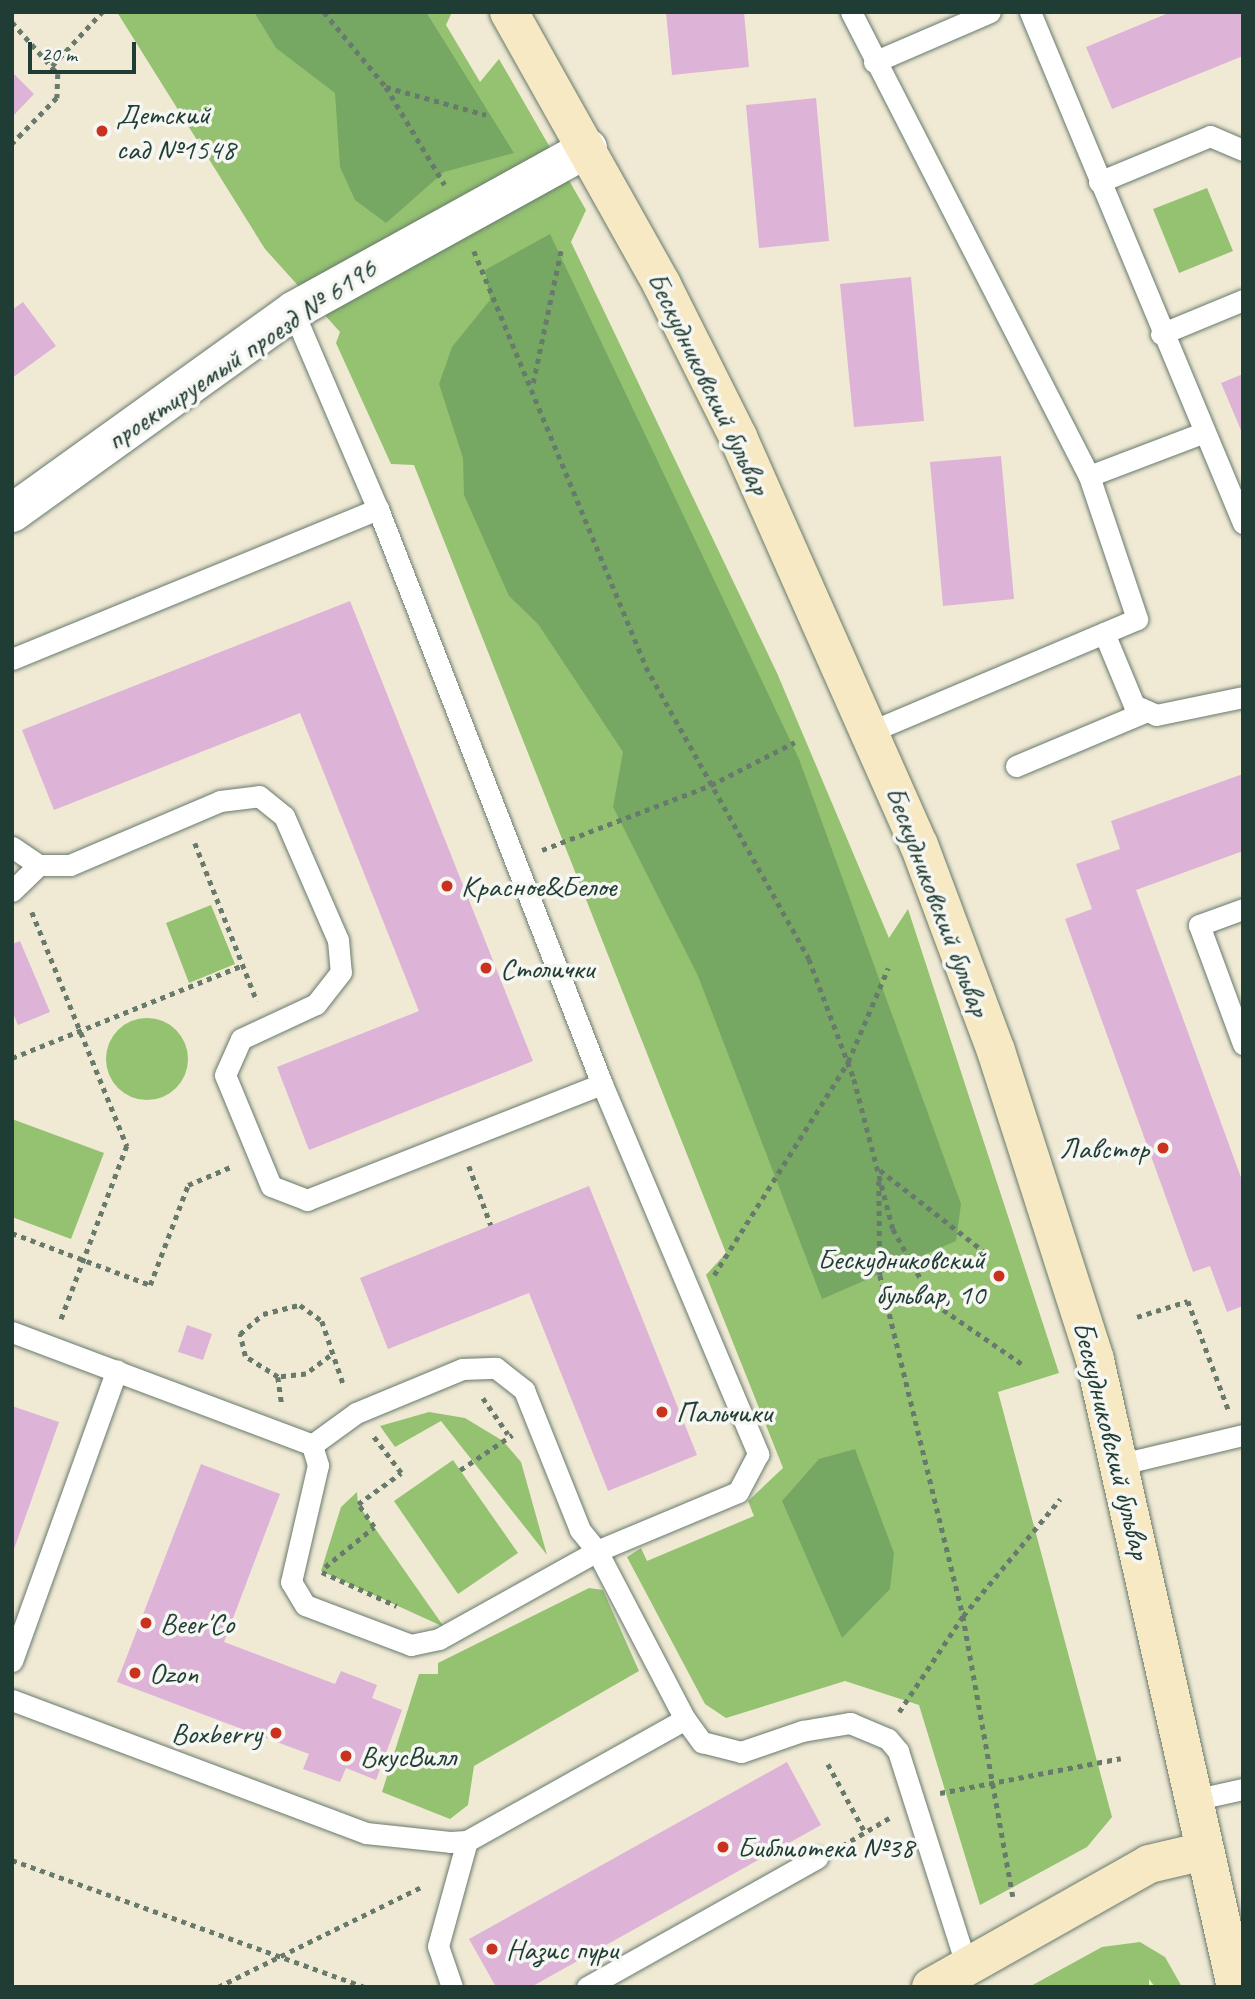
<!DOCTYPE html>
<meta charset="utf-8">
<style>
body{margin:0}
#map{position:relative;width:1255px;height:1999px;overflow:hidden;background:#f0ead5;font-family:Caveat,sans-serif}
div>[style]{position:absolute}
[style*='--x']{left:calc(var(--x)*1px);top:calc(var(--y)*1px);width:calc(var(--w)*1px);rotate:calc(var(--a)*1deg)}
.green>*{inset:0;background:#94c271}
.round{border-radius:50%}
.forest>*{inset:0;background:#77a863}
.building>*{inset:0;background:#ddb3d7}
.path>*{height:4.5px;margin-top:-2.25px;transform-origin:0;background:repeating-linear-gradient(90deg,#687a6c 0 5px,transparent 0 10px)}
.roads{filter:drop-shadow(0 0 2px #687a6c) drop-shadow(0 0 2px #687a6c)}
.lane>*{height:21px;margin:-10.5px;padding:0 10.5px;transform-origin:10.5px;border-radius:10.5px;background:#fff}
.street>*{height:38px;margin:-19px;padding:0 19px;transform-origin:19px;border-radius:19px;background:#fff}
.secondary>*{height:38px;margin:-19px;padding:0 19px;transform-origin:19px;border-radius:19px;background:#f6e9c3}
.dots>*{width:19px;height:19px;translate:-50% -50%;box-sizing:border-box;border:4px solid #f6f6f2;border-radius:50%}
span{translate:-50% -50%;white-space:nowrap;text-align:center;line-height:1.15;-webkit-text-stroke:7px #f6f6f2;paint-order:stroke}
.poi-label{font-size:30px;color:#1f3d34}
.left{translate:0 -50%;text-align:left}
.right{translate:-100% -50%;text-align:right}
.street-label{font-size:30px;color:#1f3d34}
.frame{position:absolute;inset:0;border:14px solid #1f3d34;pointer-events:none}
.scale{position:absolute;left:28px;top:42px;width:108px;height:32px;box-sizing:border-box;border:4px solid #1f3d34;border-top:0;padding-left:9px;font-size:21px;line-height:24px;white-space:nowrap;color:#1f3d34;-webkit-text-stroke:5px #f6f6f2;paint-order:stroke}
</style>
<div id="map">
<div class="green">
<div style="clip-path:polygon(117px 12px,452px 12px,446px 25px,480px 82px,499px 59px,586px 210px,571px 242px,777px 673px,889px 938px,908px 909px,1059px 1373px,998px 1392px,1112px 1817px,1087px 1847px,980px 1905px,919px 1705px,845px 1681px,726px 1718px,705px 1704px,627px 1557px,641px 1548px,647px 1561px,754px 1516px,748px 1501px,783px 1468px,706px 1275px,726px 1253px,414px 465px,391px 464px,336px 343px,340px 332px,265px 249px)"></div>
<div style="clip-path:polygon(1207px 188px,1233px 251px,1179px 273px,1153px 209px)"></div>
<div style="clip-path:polygon(211px 905px,235px 964px,189px 983px,166px 923px)"></div>
<div class="round" style="left:106px;top:1018px;width:82px;height:82px"></div>
<div style="clip-path:polygon(12px 1119px,104px 1153px,71px 1239px,12px 1217px)"></div>
<div style="clip-path:polygon(429px 1412px,465px 1418px,503px 1441px,521px 1462px,547px 1555px,441px 1421px,395px 1447px,380px 1426px)"></div>
<div style="clip-path:polygon(453px 1460px,518px 1553px,458px 1594px,394px 1501px)"></div>
<div style="clip-path:polygon(357px 1492px,358px 1504px,444px 1627px,321px 1571px,341px 1507px)"></div>
<div style="clip-path:polygon(589px 1588px,603px 1590px,639px 1671px,474px 1766px,468px 1805px,450px 1819px,382px 1792px,419px 1674px,438px 1674px,438px 1663px)"></div>
<div style="clip-path:polygon(1140px 1942px,1165px 1957px,1182px 1987px,1155px 1987px,1149px 1979px,1149px 1987px,1029px 1987px,1102px 1947px)"></div>
</div>
<div class="forest">
<div style="clip-path:polygon(254px 12px,426px 12px,514px 153px,444px 172px,386px 223px,355px 200px,340px 167px,335px 93px,276px 48px)"></div>
<div style="clip-path:polygon(550px 234px,799px 759px,961px 1204px,956px 1241px,822px 1299px,698px 976px,613px 807px,623px 752px,538px 624px,509px 596px,464px 495px,463px 458px,439px 384px,452px 347px,490px 300px,485px 270px)"></div>
<div style="clip-path:polygon(855px 1449px,894px 1553px,890px 1589px,842px 1638px,782px 1501px,819px 1459px)"></div>
</div>
<div class="building">
<div style="clip-path:polygon(666px 12px,744px 12px,749px 67px,672px 75px)"></div>
<div style="clip-path:polygon(1171px 12px,1243px 12px,1243px 56px,1112px 109px,1086px 47px)"></div>
<div style="clip-path:polygon(12px 72px,34px 94px,12px 117px)"></div>
<div style="clip-path:polygon(816px 98px,829px 241px,759px 248px,746px 105px)"></div>
<div style="clip-path:polygon(911px 277px,924px 421px,854px 427px,840px 284px)"></div>
<div style="clip-path:polygon(23px 302px,56px 346px,12px 378px,12px 310px)"></div>
<div style="clip-path:polygon(1243px 374px,1243px 435px,1221px 383px)"></div>
<div style="clip-path:polygon(1001px 456px,1014px 599px,943px 606px,930px 462px)"></div>
<div style="clip-path:polygon(350px 601px,533px 1061px,309px 1150px,277px 1067px,419px 1011px,300px 713px,54px 810px,22px 730px)"></div>
<div style="clip-path:polygon(1243px 774px,1243px 851px,1136px 890px,1243px 1183px,1243px 1306px,1227px 1312px,1210px 1266px,1193px 1272px,1065px 919px,1092px 909px,1076px 864px,1120px 849px,1111px 821px)"></div>
<div style="clip-path:polygon(20px 941px,50px 1012px,18px 1025px,12px 1011px,12px 944px)"></div>
<div style="clip-path:polygon(589px 1186px,697px 1455px,608px 1491px,529px 1293px,388px 1349px,360px 1278px)"></div>
<div style="clip-path:polygon(187px 1325px,212px 1334px,203px 1360px,178px 1352px)"></div>
<div style="clip-path:polygon(12px 1406px,59px 1422px,13px 1552px,12px 1552px)"></div>
<div style="clip-path:polygon(201px 1464px,280px 1494px,224px 1642px,335px 1684px,341px 1671px,377px 1685px,372px 1698px,402px 1710px,376px 1780px,346px 1768px,340px 1782px,303px 1769px,309px 1754px,117px 1682px)"></div>
<div style="clip-path:polygon(787px 1762px,821px 1825px,531px 1987px,496px 1987px,469px 1939px)"></div>
</div>
<div class="path">
<div style="--x:324;--y:12;--w:97;--a:50.4"></div>
<div style="--x:386;--y:87;--w:114;--a:59"></div>
<div style="--x:12;--y:22;--w:69;--a:48.5"></div>
<div style="--x:58;--y:74;--w:24;--a:92"></div>
<div style="--x:57;--y:98;--w:64;--a:134.4"></div>
<div style="--x:52;--y:66;--w:74;--a:-47.2"></div>
<div style="--x:386;--y:87;--w:104;--a:15.6"></div>
<div style="--x:474;--y:251;--w:450;--a:67.5"></div>
<div style="--x:646;--y:667;--w:334;--a:60.8"></div>
<div style="--x:809;--y:959;--w:128;--a:69.4"></div>
<div style="--x:854;--y:1079;--w:155;--a:75.4"></div>
<div style="--x:893;--y:1229;--w:86;--a:60.8"></div>
<div style="--x:935;--y:1304;--w:106;--a:34.6"></div>
<div style="--x:533;--y:383;--w:136;--a:-78.1"></div>
<div style="--x:195;--y:843;--w:170;--a:68.6"></div>
<div style="--x:542;--y:850;--w:181;--a:-21"></div>
<div style="--x:711;--y:785;--w:94;--a:-27.1"></div>
<div style="--x:32;--y:912;--w:253;--a:67.9"></div>
<div style="--x:127;--y:1146;--w:186;--a:110.8"></div>
<div style="--x:12;--y:1058;--w:249;--a:-21.9"></div>
<div style="--x:469;--y:1166;--w:63;--a:69.6"></div>
<div style="--x:880;--y:1170;--w:135;--a:38.1"></div>
<div style="--x:879;--y:1181;--w:94;--a:89.4"></div>
<div style="--x:880;--y:1275;--w:351;--a:76.3"></div>
<div style="--x:963;--y:1616;--w:285;--a:79.9"></div>
<div style="--x:12;--y:1233;--w:147;--a:20.6"></div>
<div style="--x:150;--y:1285;--w:107;--a:-69.2"></div>
<div style="--x:188;--y:1185;--w:49;--a:-22.9"></div>
<div style="--x:714;--y:1275;--w:252;--a:-57.8"></div>
<div style="--x:848;--y:1062;--w:102;--a:-66.9"></div>
<div style="--x:1137;--y:1317;--w:53;--a:-17.4"></div>
<div style="--x:1188;--y:1301;--w:117;--a:69.6"></div>
<div style="--x:330;--y:1356;--w:30;--a:143"></div>
<div style="--x:306;--y:1374;--w:28;--a:174"></div>
<div style="--x:278;--y:1377;--w:39;--a:-148"></div>
<div style="--x:245;--y:1356;--w:23;--a:-103"></div>
<div style="--x:240;--y:1334;--w:30;--a:-41"></div>
<div style="--x:263;--y:1314;--w:38;--a:-14"></div>
<div style="--x:300;--y:1305;--w:27;--a:36"></div>
<div style="--x:322;--y:1321;--w:69;--a:71.3"></div>
<div style="--x:278;--y:1377;--w:27;--a:82"></div>
<div style="--x:483;--y:1398;--w:44;--a:55.2"></div>
<div style="--x:460;--y:1470;--w:63;--a:-33.9"></div>
<div style="--x:325;--y:1567;--w:63;--a:-39.2"></div>
<div style="--x:374;--y:1527;--w:28;--a:-125"></div>
<div style="--x:358;--y:1504;--w:53;--a:-35.8"></div>
<div style="--x:401;--y:1473;--w:46;--a:-127.1"></div>
<div style="--x:322;--y:1572;--w:82;--a:24.4"></div>
<div style="--x:899;--y:1712;--w:115;--a:-56.3"></div>
<div style="--x:963;--y:1616;--w:152;--a:-50.3"></div>
<div style="--x:828;--y:1764;--w:80;--a:61.5"></div>
<div style="--x:940;--y:1793;--w:184;--a:-10.9"></div>
<div style="--x:842;--y:1846;--w:55;--a:-30.8"></div>
<div style="--x:12;--y:1860;--w:375;--a:19.8"></div>
<div style="--x:218;--y:1987;--w:229;--a:-26.2"></div>
</div>
<div class="roads">
<div class="lane">
<div style="--x:851;--y:12;--w:521;--a:62.85"></div>
<div style="--x:1089;--y:476;--w:151;--a:71.4"></div>
<div style="--x:1137;--y:619;--w:290;--a:157.1"></div>
<div style="--x:1030;--y:12;--w:554;--a:67.37"></div>
<div style="--x:874;--y:62;--w:126;--a:-23.3"></div>
<div style="--x:1099;--y:182;--w:120;--a:-22.5"></div>
<div style="--x:1210;--y:136;--w:36;--a:23"></div>
<div style="--x:293;--y:311;--w:215;--a:66.8"></div>
<div style="--x:1161;--y:334;--w:89;--a:-22.5"></div>
<div style="--x:1089;--y:476;--w:121;--a:-20.8"></div>
<div style="--x:1104;--y:633;--w:78;--a:67.4"></div>
<div style="--x:1134;--y:705;--w:24;--a:24"></div>
<div style="--x:1156;--y:715;--w:89;--a:-11.7"></div>
<div style="--x:12;--y:659;--w:396;--a:-22.3"></div>
<div style="--x:378;--y:509;--w:617;--a:68.72"></div>
<div style="--x:602;--y:1084;--w:402;--a:67.1"></div>
<div style="--x:758;--y:1454;--w:43;--a:117.8"></div>
<div style="--x:738;--y:1492;--w:153;--a:157.3"></div>
<div style="--x:597;--y:1551;--w:190;--a:62.4"></div>
<div style="--x:1016;--y:766;--w:142;--a:-22.8"></div>
<div style="--x:12;--y:847;--w:32;--a:34"></div>
<div style="--x:39;--y:865;--w:31;--a:0"></div>
<div style="--x:70;--y:865;--w:163;--a:-23.1"></div>
<div style="--x:220;--y:801;--w:39;--a:-7"></div>
<div style="--x:259;--y:796;--w:32;--a:39"></div>
<div style="--x:284;--y:816;--w:135;--a:66.5"></div>
<div style="--x:338;--y:940;--w:32;--a:85"></div>
<div style="--x:341;--y:972;--w:41;--a:128"></div>
<div style="--x:316;--y:1004;--w:83;--a:155"></div>
<div style="--x:241;--y:1039;--w:39;--a:114"></div>
<div style="--x:225;--y:1075;--w:120;--a:67.5"></div>
<div style="--x:271;--y:1186;--w:39;--a:21"></div>
<div style="--x:307;--y:1200;--w:317;--a:-21.5"></div>
<div style="--x:12;--y:891;--w:37;--a:-44"></div>
<div style="--x:1243;--y:909;--w:47;--a:160"></div>
<div style="--x:1199;--y:925;--w:127;--a:69.7"></div>
<div style="--x:12;--y:1332;--w:321;--a:20.6"></div>
<div style="--x:312;--y:1445;--w:54;--a:-36"></div>
<div style="--x:356;--y:1413;--w:115;--a:-22.5"></div>
<div style="--x:462;--y:1369;--w:34;--a:-2"></div>
<div style="--x:496;--y:1368;--w:36;--a:38"></div>
<div style="--x:524;--y:1390;--w:151;--a:68.2"></div>
<div style="--x:580;--y:1530;--w:27;--a:51"></div>
<div style="--x:597;--y:1551;--w:181;--a:150.9"></div>
<div style="--x:439;--y:1639;--w:29;--a:168"></div>
<div style="--x:411;--y:1645;--w:113;--a:-159.3"></div>
<div style="--x:305;--y:1605;--w:27;--a:-121"></div>
<div style="--x:291;--y:1582;--w:120;--a:-77"></div>
<div style="--x:318;--y:1465;--w:21;--a:-107"></div>
<div style="--x:1121;--y:1464;--w:125;--a:-13.4"></div>
<div style="--x:12;--y:1661;--w:309;--a:-70.2"></div>
<div style="--x:12;--y:1700;--w:378;--a:20.6"></div>
<div style="--x:366;--y:1833;--w:84;--a:6.1"></div>
<div style="--x:450;--y:1842;--w:17;--a:-3"></div>
<div style="--x:467;--y:1841;--w:250;--a:-29.2"></div>
<div style="--x:685;--y:1719;--w:29;--a:54"></div>
<div style="--x:702;--y:1742;--w:40;--a:14.4"></div>
<div style="--x:741;--y:1752;--w:65;--a:-19"></div>
<div style="--x:802;--y:1731;--w:49;--a:-9.5"></div>
<div style="--x:850;--y:1723;--w:41;--a:22.8"></div>
<div style="--x:888;--y:1739;--w:16;--a:50"></div>
<div style="--x:898;--y:1751;--w:227;--a:72.3"></div>
<div style="--x:1193;--y:1800;--w:51;--a:-12.4"></div>
<div style="--x:452;--y:1987;--w:43;--a:-108.9"></div>
<div style="--x:438;--y:1946;--w:109;--a:-74.6"></div>
<div style="--x:587;--y:1987;--w:264;--a:-29.3"></div>
</div>
<div class="street">
<div style="--x:12;--y:513;--w:346;--a:-35.7"></div>
<div style="--x:293;--y:311;--w:337;--a:-28.9"></div>
</div>
<div class="secondary">
<div style="--x:509;--y:12;--w:313;--a:60.7"></div>
<div style="--x:662;--y:285;--w:170;--a:63.4"></div>
<div style="--x:738;--y:437;--w:446;--a:66.1"></div>
<div style="--x:919;--y:845;--w:220;--a:69.5"></div>
<div style="--x:996;--y:1051;--w:324;--a:72.2"></div>
<div style="--x:1095;--y:1360;--w:643;--a:77.33"></div>
<div style="--x:931;--y:1987;--w:250;--a:-29.4"></div>
<div style="--x:1149;--y:1864;--w:57;--a:-13.3"></div>
</div>
</div>
<div class="dots">
<div style="left:102px;top:131px;background:#c8321e"></div>
<div style="left:447px;top:886px;background:#c8321e"></div>
<div style="left:486px;top:968px;background:#c8321e"></div>
<div style="left:1163px;top:1148px;background:#c8321e"></div>
<div style="left:999px;top:1276px;background:#c8321e"></div>
<div style="left:662px;top:1412px;background:#c8321e"></div>
<div style="left:146px;top:1623px;background:#c8321e"></div>
<div style="left:135px;top:1673px;background:#c8321e"></div>
<div style="left:276px;top:1733px;background:#c8321e"></div>
<div style="left:346px;top:1756px;background:#c8321e"></div>
<div style="left:723px;top:1847px;background:#c8321e"></div>
<div style="left:492px;top:1949px;background:#c8321e"></div>
</div>
<div class="poi-label">
<span class="left" style="left:116px;top:131px">Детский<br>сад №1548</span>
<span class="left" style="left:461px;top:886px">Красное&amp;Белое</span>
<span class="left" style="left:500px;top:968px">Столички</span>
<span class="right" style="left:1149px;top:1148px">Лавстор</span>
<span class="right" style="left:985px;top:1276px">Бескудниковский<br>бульвар, 10</span>
<span class="left" style="left:676px;top:1412px">Пальчики</span>
<span class="left" style="left:160px;top:1623px">Beer'Co</span>
<span class="left" style="left:149px;top:1673px">Ozon</span>
<span class="right" style="left:262px;top:1733px">Boxberry</span>
<span class="left" style="left:360px;top:1756px">ВкусВилл</span>
<span class="left" style="left:737px;top:1847px">Библиотека №38</span>
<span class="left" style="left:506px;top:1949px">Назис пури</span>
</div>
<div class="street-label">
<span style="left:241px;top:354px;rotate:-34deg">проектируемый проезд № 6196</span>
<span style="left:709px;top:383px;rotate:64deg">Бескудниковский бульвар</span>
<span style="left:938px;top:901px;rotate:69deg">Бескудниковский бульвар</span>
<span style="left:1112px;top:1440px;rotate:76deg">Бескудниковский бульвар</span>
</div>
<div class="frame"></div>
<div class="scale">20 m</div>
</div>
